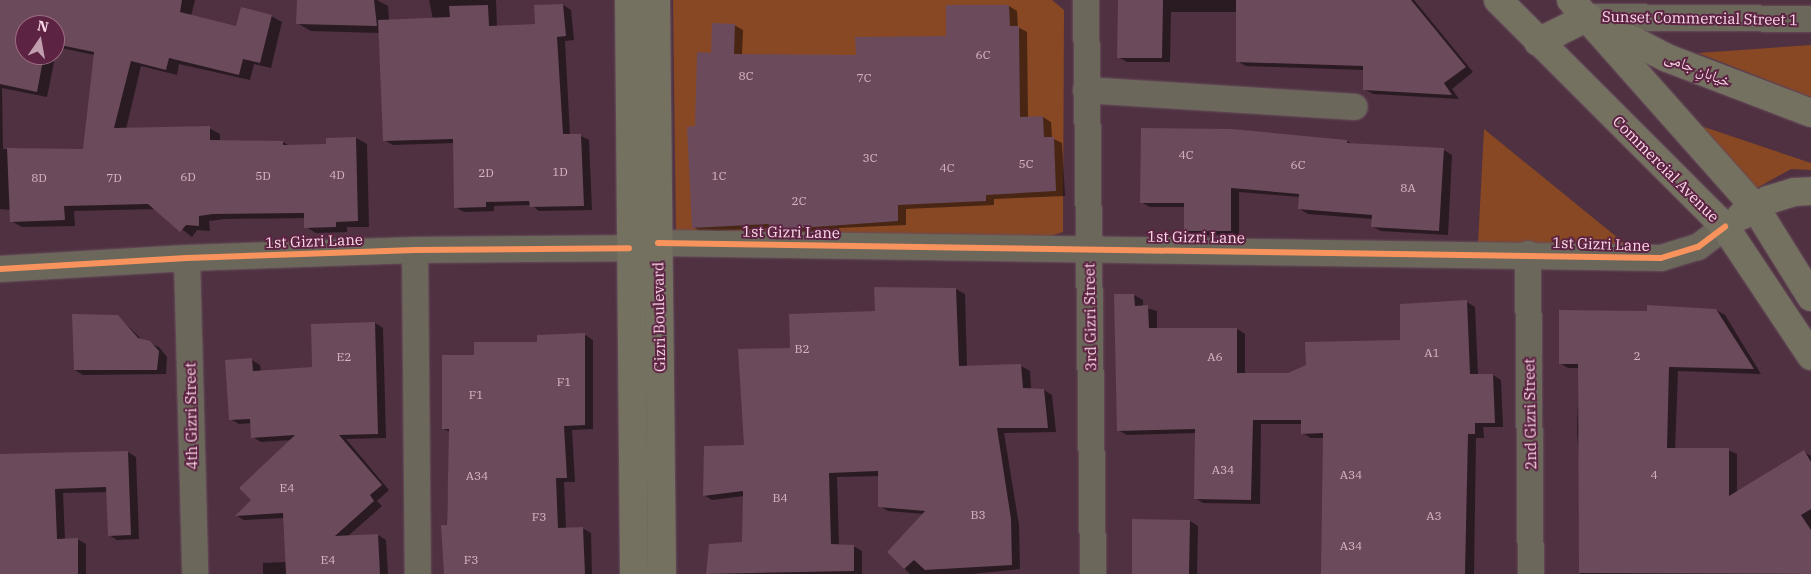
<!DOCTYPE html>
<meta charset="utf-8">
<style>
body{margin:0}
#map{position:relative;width:1811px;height:574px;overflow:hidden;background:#4f3141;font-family:"IBM Plex Serif","Noto Naskh Arabic",serif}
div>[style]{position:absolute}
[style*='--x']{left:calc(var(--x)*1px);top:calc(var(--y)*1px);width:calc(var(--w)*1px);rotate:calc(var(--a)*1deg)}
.green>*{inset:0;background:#884824}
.shadow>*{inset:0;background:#0007}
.building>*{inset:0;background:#6b4a5b}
.roads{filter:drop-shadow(0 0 1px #684e5c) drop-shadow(0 0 1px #684e5c)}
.minor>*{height:26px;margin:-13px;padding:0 13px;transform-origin:13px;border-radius:13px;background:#6b675b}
.secondary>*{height:28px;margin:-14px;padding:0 14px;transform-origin:14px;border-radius:14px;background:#747161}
.cycleway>*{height:6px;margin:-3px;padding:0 3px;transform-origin:3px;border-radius:3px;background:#f8935d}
span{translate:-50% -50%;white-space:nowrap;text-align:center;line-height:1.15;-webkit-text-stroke:4px #5c2442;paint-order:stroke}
.number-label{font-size:12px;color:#d8b5c5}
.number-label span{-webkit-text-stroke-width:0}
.street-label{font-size:15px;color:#fdd9e8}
.north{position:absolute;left:15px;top:15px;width:50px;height:50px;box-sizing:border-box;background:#5c2442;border:1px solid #9c6c84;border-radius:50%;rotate:12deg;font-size:14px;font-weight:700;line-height:20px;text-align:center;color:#fdd9e8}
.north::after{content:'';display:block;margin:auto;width:18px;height:22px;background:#c09eae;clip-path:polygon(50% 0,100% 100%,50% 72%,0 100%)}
</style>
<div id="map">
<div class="green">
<div style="clip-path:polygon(673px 0,1052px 0,1064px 10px,1063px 232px,1047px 237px,676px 236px)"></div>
<div style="clip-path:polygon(1811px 45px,1811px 97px,1698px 53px)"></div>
<div style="clip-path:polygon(1692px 123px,1811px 163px,1811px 170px,1791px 169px,1755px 189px)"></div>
<div style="clip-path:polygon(1484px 129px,1629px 247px,1478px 244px)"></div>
</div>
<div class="shadow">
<div style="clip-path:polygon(evenodd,0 0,195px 0,191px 16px,237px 27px,271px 16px,282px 22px,271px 68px,254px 64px,250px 80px,179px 64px,177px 75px,141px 66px,126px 129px,209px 128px,220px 134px,220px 141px,283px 142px,290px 146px,328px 145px,356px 138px,367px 144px,369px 227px,347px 227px,347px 232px,316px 233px,306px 227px,305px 218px,224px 219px,209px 221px,210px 231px,197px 230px,192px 237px,156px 209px,74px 211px,75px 226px,22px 227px,11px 221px,11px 210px,0 209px,0 0,25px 25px,55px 25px,55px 55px,25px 55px,25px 25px,0 0,57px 47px,94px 55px,84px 150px,3px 149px,2px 88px,47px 97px,57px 47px)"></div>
<div style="clip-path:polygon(334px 0,377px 0,388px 6px,389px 20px,433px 19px,429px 0,496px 0,497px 27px,537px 25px,563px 5px,571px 10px,574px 40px,565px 41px,570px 135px,581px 136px,589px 140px,592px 210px,539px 211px,531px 205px,494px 206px,494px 211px,464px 212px,455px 207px,454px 143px,393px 145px,384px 140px,380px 33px,311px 31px,297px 23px)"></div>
<div style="clip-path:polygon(1119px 0,1414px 0,1473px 72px,1452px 89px,1459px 99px,1373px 94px,1364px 89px,1364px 70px,1246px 66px,1237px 61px,1238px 12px,1171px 12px,1170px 62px,1127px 62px,1118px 57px)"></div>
<div style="clip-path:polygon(1009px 6px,1017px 11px,1018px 27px,1027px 32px,1028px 118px,1043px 117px,1051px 122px,1052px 138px,1062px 143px,1065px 196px,994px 199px,994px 205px,906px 209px,906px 225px,839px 228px,839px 232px,779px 234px,770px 228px,702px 232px,693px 227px,696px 128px,712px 54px,734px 25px,743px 30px,742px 55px,857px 56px,948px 37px)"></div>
<div style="clip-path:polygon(1347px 141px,1352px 144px,1444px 150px,1452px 155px,1448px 235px,1381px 231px,1373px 227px,1373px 219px,1308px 214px,1300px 209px,1300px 197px,1239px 192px,1239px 235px,1193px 235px,1185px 230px,1185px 207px,1150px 207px,1141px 202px)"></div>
<div style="clip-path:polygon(875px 289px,956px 289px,965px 294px,967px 367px,1021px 366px,1030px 371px,1031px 389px,1044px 390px,1052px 395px,1056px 432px,1004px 433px,1019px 525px,1020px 569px,972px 574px,910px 574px,888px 552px,924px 514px,888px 511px,880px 506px,880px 476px,837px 477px,839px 546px,853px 546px,862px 551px,862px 574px,708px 574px,710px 545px,744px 543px,744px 496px,712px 500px,704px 495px,745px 446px,792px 350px,876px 312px)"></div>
<div style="clip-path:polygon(1115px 295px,1134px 295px,1143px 300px,1143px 307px,1157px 311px,1157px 329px,1237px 329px,1245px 334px,1245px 374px,1288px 374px,1401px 341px,1467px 302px,1475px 307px,1478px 375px,1493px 375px,1501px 380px,1503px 427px,1483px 427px,1484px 438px,1476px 438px,1474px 574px,1323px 574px,1324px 438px,1311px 438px,1302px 433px,1302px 424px,1261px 424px,1260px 504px,1203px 503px,1195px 498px,1196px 433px,1127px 435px,1118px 430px)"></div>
<div style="clip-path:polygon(1716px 310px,1725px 315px,1761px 374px,1678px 371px,1675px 450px,1728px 450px,1737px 454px,1737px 493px,1804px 452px,1811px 456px,1811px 574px,1580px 574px,1583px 503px,1577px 432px,1579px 368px,1568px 368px,1560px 363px,1648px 313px)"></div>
<div style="clip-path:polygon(118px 316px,143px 341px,159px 347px,167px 357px,166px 374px,83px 375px,75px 370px)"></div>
<div style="clip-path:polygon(375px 323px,383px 328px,386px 438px,346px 439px,389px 490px,377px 501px,382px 506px,348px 536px,378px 535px,386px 540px,388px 574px,263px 574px,263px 563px,286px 562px,285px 518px,244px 520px,237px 516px,253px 500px,291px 440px,261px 442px,253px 437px,252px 423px,239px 424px,230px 419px,252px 360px,260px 365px,261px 372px,313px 368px)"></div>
<div style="clip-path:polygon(585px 335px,593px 340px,593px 429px,572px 430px,575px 482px,564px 482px,566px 529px,582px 528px,591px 533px,592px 574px,445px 574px,450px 432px,444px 429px,476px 356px)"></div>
<div style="clip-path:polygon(128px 452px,136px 457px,139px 539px,117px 540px,109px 535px,108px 492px,63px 493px,65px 540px,77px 539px,86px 544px,86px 574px,0 574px,0 455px)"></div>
<div style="clip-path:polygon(1190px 521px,1198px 526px,1197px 574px,1133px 574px)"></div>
</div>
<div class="building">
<div style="clip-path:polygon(0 0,182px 0,180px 12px,236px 26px,241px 7px,272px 15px,260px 63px,243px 59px,239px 75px,169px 58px,166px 70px,131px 61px,114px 128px,210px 126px,210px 140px,283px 141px,283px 145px,326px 144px,326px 138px,356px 137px,358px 221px,336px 222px,336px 227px,304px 228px,304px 213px,213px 214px,199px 216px,199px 226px,186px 225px,180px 232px,148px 204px,64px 206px,65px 220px,10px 222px,7px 148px,83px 149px,94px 52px,55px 44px,55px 25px,25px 25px,25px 55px,44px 55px,37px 92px,0 84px)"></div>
<div style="clip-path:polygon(297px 0,374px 0,377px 26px,296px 24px)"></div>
<div style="clip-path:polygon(1118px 0,1163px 0,1162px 58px,1117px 58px)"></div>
<div style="clip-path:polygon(1236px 0,1411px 0,1466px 67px,1444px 83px,1452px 95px,1363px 90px,1363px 66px,1236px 62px)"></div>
<div style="clip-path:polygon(563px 4px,566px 36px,557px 37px,563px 134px,581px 134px,584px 206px,530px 207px,529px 201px,486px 202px,486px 207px,454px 208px,453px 139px,383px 141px,378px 20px,450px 17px,449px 6px,488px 5px,489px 26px,535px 24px,534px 5px)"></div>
<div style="clip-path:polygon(946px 5px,1009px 5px,1010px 26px,1019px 26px,1020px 117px,1043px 116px,1044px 137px,1054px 137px,1056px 191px,986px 195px,986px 201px,898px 205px,898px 221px,772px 230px,769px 230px,769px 224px,692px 228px,687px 127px,695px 126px,697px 52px,711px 53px,712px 23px,735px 24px,734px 54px,856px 55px,855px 37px,946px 36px)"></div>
<div style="clip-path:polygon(1141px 128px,1232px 129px,1347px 140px,1347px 143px,1444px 148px,1439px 231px,1371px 227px,1372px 215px,1298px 209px,1299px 194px,1231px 188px,1231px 231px,1184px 231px,1184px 203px,1140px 203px)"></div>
<div style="clip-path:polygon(874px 287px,956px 288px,959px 366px,1021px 364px,1023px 388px,1044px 389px,1048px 428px,997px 428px,1011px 519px,1012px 565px,925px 570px,914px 560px,904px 569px,887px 552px,925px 511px,878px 507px,878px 471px,829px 473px,831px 544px,854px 545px,854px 571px,706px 574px,709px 544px,742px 542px,743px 491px,703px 496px,704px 446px,744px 445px,738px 349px,790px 348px,789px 314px,875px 311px)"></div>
<div style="clip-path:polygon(1114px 294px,1134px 294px,1135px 306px,1148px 305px,1149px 328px,1237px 328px,1237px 373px,1288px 373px,1306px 365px,1305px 342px,1400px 340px,1400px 304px,1467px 300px,1470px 374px,1493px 374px,1495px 423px,1475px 423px,1475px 434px,1468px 434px,1465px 574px,1321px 574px,1323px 433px,1301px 434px,1301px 420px,1253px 420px,1251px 500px,1194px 499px,1195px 429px,1117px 431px)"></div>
<div style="clip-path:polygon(1647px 305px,1716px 309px,1754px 369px,1669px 367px,1667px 448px,1729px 448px,1729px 496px,1804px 450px,1811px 462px,1811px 509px,1801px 515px,1811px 530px,1811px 574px,1579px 573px,1578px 364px,1559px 364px,1559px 310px,1647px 311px)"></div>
<div style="clip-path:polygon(72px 314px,118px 315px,138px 338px,150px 341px,159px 351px,157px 370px,74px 370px)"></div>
<div style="clip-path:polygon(375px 322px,378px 434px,339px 435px,382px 485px,370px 495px,374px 501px,335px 536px,378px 534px,380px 574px,286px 574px,283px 513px,235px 516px,251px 500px,239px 488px,295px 435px,251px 438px,250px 419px,229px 420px,225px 360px,252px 358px,253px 371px,312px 367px,311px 324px)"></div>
<div style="clip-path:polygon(585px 333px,585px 425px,564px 426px,567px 478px,556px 478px,558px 528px,583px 527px,585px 574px,444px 574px,441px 525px,447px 525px,449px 429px,442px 429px,442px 355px,474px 355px,474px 342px,537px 342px,537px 335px)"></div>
<div style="clip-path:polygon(128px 451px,131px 535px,108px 536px,106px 487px,55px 489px,57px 539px,78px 538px,78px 574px,0 574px,0 454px)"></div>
<div style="clip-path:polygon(1132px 519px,1190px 520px,1189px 574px,1132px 574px)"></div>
</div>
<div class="roads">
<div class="minor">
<div style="--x:1086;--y:0;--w:574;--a:89.3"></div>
<div style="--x:1588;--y:17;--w:223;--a:0.5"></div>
<div style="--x:1086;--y:90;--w:269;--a:3.6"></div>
<div style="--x:658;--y:243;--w:1003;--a:0.86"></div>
<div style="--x:1661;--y:258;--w:39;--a:-17"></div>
<div style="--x:1698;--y:247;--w:34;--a:-37"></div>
<div style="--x:415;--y:250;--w:324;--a:89.5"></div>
<div style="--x:1528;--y:254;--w:320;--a:89.5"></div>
<div style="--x:187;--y:258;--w:316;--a:88.5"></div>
<div style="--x:0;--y:269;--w:187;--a:-3.4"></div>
<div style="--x:187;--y:258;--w:228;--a:-2"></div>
<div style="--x:415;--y:250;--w:214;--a:-0.5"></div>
</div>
<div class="secondary">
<div style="--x:629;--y:0;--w:574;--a:89.5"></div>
<div style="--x:656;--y:0;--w:574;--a:89.4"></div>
<div style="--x:1498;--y:0;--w:321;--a:45"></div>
<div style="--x:1725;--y:227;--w:155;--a:56.3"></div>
<div style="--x:1571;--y:0;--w:277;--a:48.4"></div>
<div style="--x:1755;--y:207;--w:106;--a:58.1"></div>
<div style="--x:1603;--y:25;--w:72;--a:27.3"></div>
<div style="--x:1667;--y:58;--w:154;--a:20.9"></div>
<div style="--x:1538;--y:42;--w:56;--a:-26.6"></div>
<div style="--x:1741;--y:216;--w:31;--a:-31"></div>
<div style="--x:1768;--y:200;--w:27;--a:-17"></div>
<div style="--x:1794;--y:192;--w:17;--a:-3"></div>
</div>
</div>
<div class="cycleway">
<div style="--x:658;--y:243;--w:1003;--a:0.86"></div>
<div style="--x:1661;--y:258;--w:39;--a:-17"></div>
<div style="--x:1698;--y:247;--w:34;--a:-37"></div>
<div style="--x:0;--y:269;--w:187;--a:-3.4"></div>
<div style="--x:187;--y:258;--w:228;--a:-2"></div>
<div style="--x:415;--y:250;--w:214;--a:-0.5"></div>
</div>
<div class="number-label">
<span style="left:983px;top:55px">6C</span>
<span style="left:746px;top:76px">8C</span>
<span style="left:864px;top:78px">7C</span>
<span style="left:1186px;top:155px">4C</span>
<span style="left:870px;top:158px">3C</span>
<span style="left:1026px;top:164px">5C</span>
<span style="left:1298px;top:165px">6C</span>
<span style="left:947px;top:168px">4C</span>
<span style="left:560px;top:172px">1D</span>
<span style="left:486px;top:173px">2D</span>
<span style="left:337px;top:175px">4D</span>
<span style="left:263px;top:176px">5D</span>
<span style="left:719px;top:176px">1C</span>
<span style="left:188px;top:177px">6D</span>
<span style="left:39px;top:178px">8D</span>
<span style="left:114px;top:178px">7D</span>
<span style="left:1408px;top:188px">8A</span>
<span style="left:799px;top:201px">2C</span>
<span style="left:802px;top:349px">B2</span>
<span style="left:1432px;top:353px">A1</span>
<span style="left:1637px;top:356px">2</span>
<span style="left:344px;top:357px">E2</span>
<span style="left:1215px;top:357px">A6</span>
<span style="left:564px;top:382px">F1</span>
<span style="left:476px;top:395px">F1</span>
<span style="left:1223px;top:470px">A34</span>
<span style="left:1351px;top:475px">A34</span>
<span style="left:1654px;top:475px">4</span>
<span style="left:477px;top:476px">A34</span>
<span style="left:287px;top:488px">E4</span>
<span style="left:780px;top:498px">B4</span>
<span style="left:978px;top:515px">B3</span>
<span style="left:1434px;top:516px">A3</span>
<span style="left:539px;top:517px">F3</span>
<span style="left:1351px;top:546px">A34</span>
<span style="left:328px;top:560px">E4</span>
<span style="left:471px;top:560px">F3</span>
</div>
<div class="street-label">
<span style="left:1700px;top:18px;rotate:1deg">Sunset Commercial Street 1</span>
<span style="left:1698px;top:69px;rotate:22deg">خیابانِ جامی</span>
<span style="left:1666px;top:169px;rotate:45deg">Commercial Avenue</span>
<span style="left:791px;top:232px;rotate:1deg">1st Gizri Lane</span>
<span style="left:1196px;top:237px;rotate:1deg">1st Gizri Lane</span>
<span style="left:314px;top:241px;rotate:-2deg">1st Gizri Lane</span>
<span style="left:1601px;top:244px;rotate:2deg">1st Gizri Lane</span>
<span style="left:659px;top:317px;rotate:-91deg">Gizri Boulevard</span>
<span style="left:1090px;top:317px;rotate:-91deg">3rd Gizri Street</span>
<span style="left:1530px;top:414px;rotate:-91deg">2nd Gizri Street</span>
<span style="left:191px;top:416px;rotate:-91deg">4th Gizri Street</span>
</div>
<div class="north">N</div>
</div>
